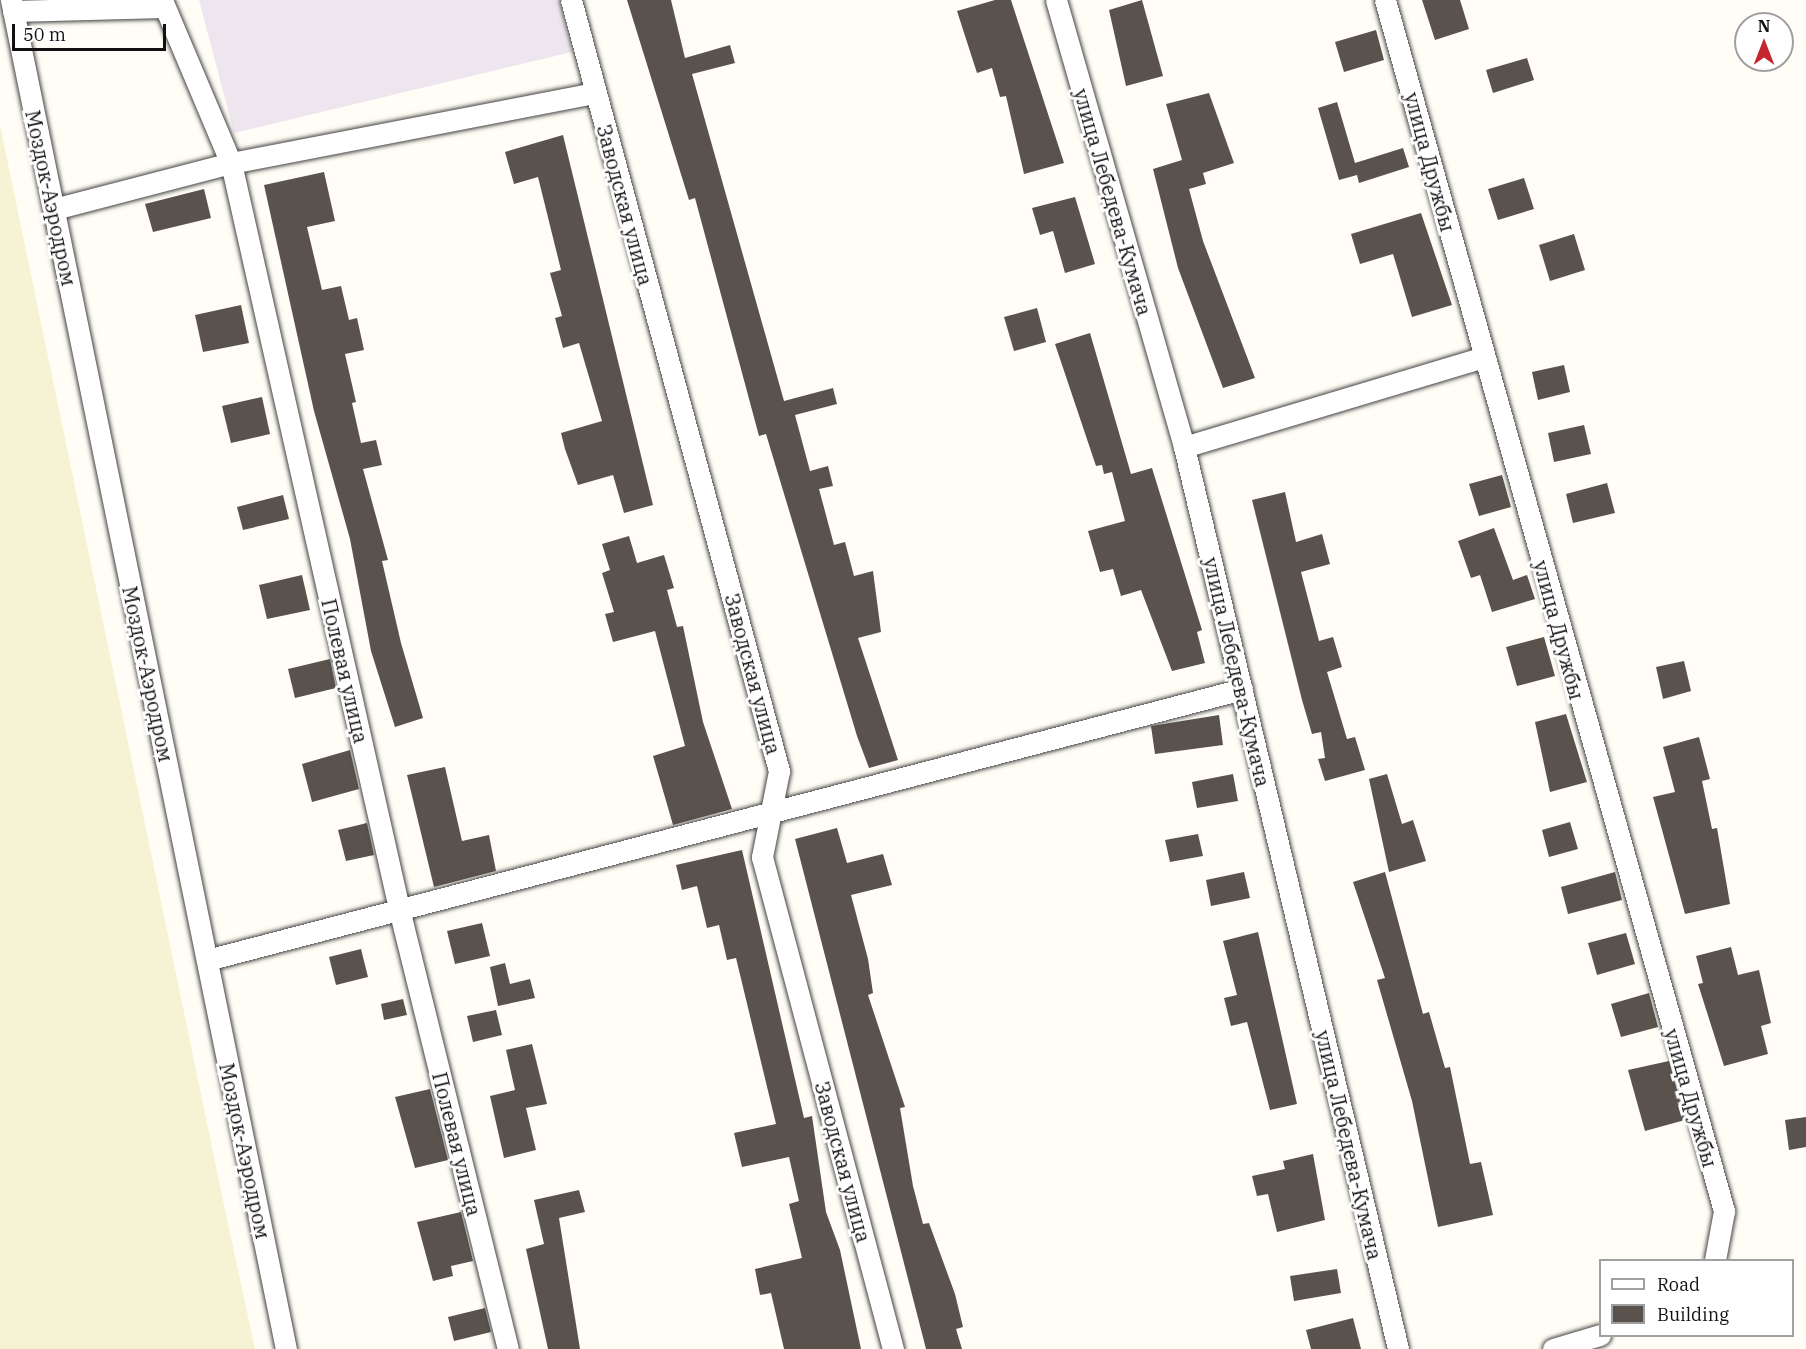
<!DOCTYPE html>
<meta charset="utf-8">
<style>
body{margin:0}
#map{position:relative;width:1806px;height:1349px;overflow:hidden;background:#fffdf5;font-family:"IBM Plex Serif",serif}
div>[style]{position:absolute}
[style*='--x']{left:calc(var(--x)*1px);top:calc(var(--y)*1px);width:calc(var(--w)*1px);rotate:calc(var(--a)*1deg)}
.industrial>*{inset:0;background:#eee6ef}
.farmland>*{inset:0;background:#f6f3d4}
.building>*{inset:0;background:#5a524d}
.roads{filter:drop-shadow(0 0 2px #444) drop-shadow(0 0 2px #444)}
.street>*{height:21px;margin:-10.5px;padding:0 10.5px;transform-origin:10.5px;border-radius:10.5px;background:#fff}
span{translate:-50% -50%;white-space:nowrap;text-align:center;line-height:1.15;-webkit-text-stroke:6px #fff;paint-order:stroke}
.street-label{font-size:20px;color:#111}
.legend{position:absolute;left:1599px;top:1259px;width:195px;height:78px;box-sizing:border-box;background:#fff;border:2px solid #a0a0a0;margin:0;padding:8px 10px;list-style:none;font-size:18px;color:#111}
.legend li{display:flex;align-items:center;gap:12px;height:30px}
.legend b{width:30px;border:2px solid #a0a0a0}
.north{position:absolute;left:1734px;top:12px;width:60px;height:60px;box-sizing:border-box;background:#fff;border:2px solid #a0a0a0;border-radius:50%;rotate:0deg;font-size:16px;font-weight:700;line-height:24px;text-align:center;color:#111}
.north::after{content:'';display:block;margin:auto;width:21px;height:27px;background:#c4262e;clip-path:polygon(50% 0,100% 100%,50% 72%,0 100%)}
.scale{position:absolute;left:12px;top:24px;width:154px;height:27px;box-sizing:border-box;border:3px solid #111;border-top:0;padding-left:8px;font-size:18px;line-height:21px;white-space:nowrap;color:#111;-webkit-text-stroke:4px #fff;paint-order:stroke}
</style>
<div id="map">
<div class="industrial">
<div style="clip-path:polygon(199px 0,559px 0,572px 52px,234px 133px)"></div>
</div>
<div class="farmland">
<div style="clip-path:polygon(0 125px,224px 1205px,255px 1349px,0 1349px)"></div>
</div>
<div class="building">
<div style="clip-path:polygon(627px 0,671px 0,685px 58px,730px 45px,735px 63px,692px 74px,784px 401px,833px 388px,837px 404px,795px 415px,810px 471px,828px 466px,833px 486px,819px 489px,834px 545px,845px 542px,854px 576px,873px 571px,881px 632px,858px 638px,898px 760px,869px 768px,857px 736px,766px 434px,759px 436px,695px 198px,689px 200px)"></div>
<div style="clip-path:polygon(995px 0,1011px 0,1064px 163px,1024px 174px,1006px 96px,1000px 97px,992px 68px,977px 73px,957px 11px)"></div>
<div style="clip-path:polygon(1142px 0,1163px 76px,1126px 86px,1109px 10px)"></div>
<div style="clip-path:polygon(1422px 0,1460px 0,1469px 29px,1435px 40px)"></div>
<div style="clip-path:polygon(1376px 30px,1384px 60px,1344px 72px,1335px 42px)"></div>
<div style="clip-path:polygon(1527px 58px,1534px 80px,1493px 93px,1486px 70px)"></div>
<div style="clip-path:polygon(1209px 93px,1234px 163px,1203px 173px,1206px 184px,1189px 189px,1203px 241px,1255px 378px,1223px 388px,1178px 268px,1153px 169px,1182px 160px,1166px 104px)"></div>
<div style="clip-path:polygon(1337px 102px,1355px 163px,1403px 148px,1409px 167px,1359px 183px,1357px 175px,1339px 180px,1318px 108px)"></div>
<div style="clip-path:polygon(563px 135px,653px 505px,624px 513px,613px 475px,578px 485px,565px 449px,561px 433px,602px 421px,579px 343px,563px 348px,555px 318px,562px 316px,550px 273px,561px 270px,538px 177px,514px 184px,505px 152px)"></div>
<div style="clip-path:polygon(324px 172px,335px 221px,307px 227px,322px 290px,341px 286px,349px 320px,357px 318px,364px 350px,345px 354px,356px 402px,352px 403px,361px 443px,376px 440px,382px 465px,363px 469px,388px 560px,382px 561px,401px 643px,423px 718px,395px 727px,371px 651px,350px 539px,314px 411px,264px 185px)"></div>
<div style="clip-path:polygon(1524px 178px,1534px 209px,1498px 220px,1488px 189px)"></div>
<div style="clip-path:polygon(204px 189px,211px 218px,153px 232px,145px 204px)"></div>
<div style="clip-path:polygon(1075px 197px,1095px 264px,1065px 273px,1053px 231px,1040px 235px,1032px 208px)"></div>
<div style="clip-path:polygon(1421px 213px,1452px 305px,1412px 317px,1393px 254px,1360px 264px,1351px 234px)"></div>
<div style="clip-path:polygon(1574px 234px,1585px 270px,1550px 281px,1539px 245px)"></div>
<div style="clip-path:polygon(241px 305px,249px 343px,203px 352px,195px 315px)"></div>
<div style="clip-path:polygon(1037px 308px,1046px 342px,1014px 351px,1004px 317px)"></div>
<div style="clip-path:polygon(1090px 333px,1131px 474px,1152px 468px,1202px 630px,1197px 632px,1205px 663px,1172px 671px,1141px 590px,1121px 596px,1113px 569px,1100px 572px,1088px 531px,1125px 521px,1112px 472px,1104px 474px,1102px 465px,1096px 466px,1055px 344px)"></div>
<div style="clip-path:polygon(1564px 365px,1570px 392px,1538px 400px,1532px 372px)"></div>
<div style="clip-path:polygon(262px 397px,270px 434px,231px 443px,222px 406px)"></div>
<div style="clip-path:polygon(1584px 425px,1591px 454px,1554px 462px,1548px 433px)"></div>
<div style="clip-path:polygon(1502px 475px,1511px 507px,1479px 516px,1469px 484px)"></div>
<div style="clip-path:polygon(1607px 483px,1615px 513px,1573px 523px,1566px 494px)"></div>
<div style="clip-path:polygon(1285px 492px,1296px 542px,1322px 534px,1330px 564px,1301px 572px,1319px 641px,1333px 637px,1342px 667px,1327px 672px,1347px 739px,1355px 737px,1365px 770px,1325px 781px,1318px 759px,1325px 758px,1321px 732px,1312px 734px,1302px 700px,1252px 500px)"></div>
<div style="clip-path:polygon(283px 495px,289px 519px,243px 530px,237px 507px)"></div>
<div style="clip-path:polygon(1494px 528px,1513px 580px,1527px 575px,1535px 599px,1492px 612px,1480px 575px,1471px 578px,1458px 541px)"></div>
<div style="clip-path:polygon(629px 536px,637px 563px,664px 555px,674px 588px,667px 590px,677px 627px,683px 626px,703px 722px,732px 809px,673px 825px,653px 756px,685px 746px,655px 631px,613px 642px,605px 614px,614px 612px,602px 573px,610px 570px,602px 544px)"></div>
<div style="clip-path:polygon(302px 575px,310px 610px,267px 619px,259px 585px)"></div>
<div style="clip-path:polygon(1544px 637px,1555px 676px,1517px 686px,1506px 647px)"></div>
<div style="clip-path:polygon(330px 659px,336px 688px,295px 698px,288px 669px)"></div>
<div style="clip-path:polygon(1684px 661px,1691px 691px,1663px 699px,1656px 667px)"></div>
<div style="clip-path:polygon(1566px 714px,1587px 782px,1550px 792px,1535px 722px)"></div>
<div style="clip-path:polygon(1219px 715px,1223px 745px,1155px 754px,1151px 726px)"></div>
<div style="clip-path:polygon(1699px 737px,1710px 779px,1702px 781px,1712px 829px,1717px 828px,1730px 904px,1685px 914px,1653px 797px,1675px 792px,1663px 747px)"></div>
<div style="clip-path:polygon(350px 750px,359px 789px,312px 802px,302px 764px)"></div>
<div style="clip-path:polygon(445px 767px,462px 841px,489px 835px,496px 871px,434px 887px,407px 775px)"></div>
<div style="clip-path:polygon(1233px 774px,1238px 801px,1197px 808px,1192px 782px)"></div>
<div style="clip-path:polygon(1387px 774px,1402px 824px,1413px 820px,1426px 861px,1389px 872px,1369px 779px)"></div>
<div style="clip-path:polygon(1570px 822px,1578px 849px,1549px 857px,1542px 830px)"></div>
<div style="clip-path:polygon(367px 823px,374px 855px,346px 861px,338px 830px)"></div>
<div style="clip-path:polygon(837px 828px,847px 863px,883px 854px,892px 885px,851px 895px,868px 959px,873px 993px,868px 995px,905px 1107px,900px 1108px,913px 1186px,923px 1224px,929px 1223px,955px 1294px,963px 1327px,956px 1329px,962px 1349px,926px 1349px,795px 839px)"></div>
<div style="clip-path:polygon(1198px 834px,1203px 856px,1170px 862px,1165px 840px)"></div>
<div style="clip-path:polygon(742px 850px,804px 1118px,812px 1116px,826px 1212px,840px 1250px,861px 1349px,784px 1349px,771px 1293px,760px 1295px,755px 1269px,802px 1258px,789px 1204px,799px 1201px,789px 1157px,742px 1167px,734px 1133px,776px 1124px,736px 958px,727px 960px,719px 925px,707px 928px,697px 886px,682px 890px,676px 865px)"></div>
<div style="clip-path:polygon(1244px 872px,1250px 898px,1211px 906px,1206px 880px)"></div>
<div style="clip-path:polygon(1385px 872px,1423px 1014px,1429px 1012px,1445px 1068px,1450px 1067px,1470px 1164px,1481px 1162px,1493px 1215px,1438px 1227px,1412px 1101px,1377px 980px,1385px 978px,1353px 882px)"></div>
<div style="clip-path:polygon(1615px 872px,1622px 900px,1568px 914px,1561px 887px)"></div>
<div style="clip-path:polygon(482px 923px,490px 956px,455px 964px,447px 931px)"></div>
<div style="clip-path:polygon(1258px 932px,1297px 1104px,1270px 1110px,1247px 1022px,1231px 1026px,1224px 998px,1237px 995px,1223px 941px)"></div>
<div style="clip-path:polygon(1626px 933px,1635px 964px,1597px 975px,1588px 943px)"></div>
<div style="clip-path:polygon(1731px 947px,1738px 975px,1759px 970px,1771px 1023px,1761px 1026px,1768px 1054px,1724px 1066px,1698px 984px,1703px 983px,1696px 956px)"></div>
<div style="clip-path:polygon(361px 949px,368px 977px,336px 985px,329px 957px)"></div>
<div style="clip-path:polygon(505px 963px,510px 984px,530px 979px,535px 998px,498px 1006px,490px 967px)"></div>
<div style="clip-path:polygon(1649px 993px,1658px 1027px,1621px 1037px,1611px 1004px)"></div>
<div style="clip-path:polygon(403px 999px,407px 1015px,384px 1020px,381px 1004px)"></div>
<div style="clip-path:polygon(496px 1010px,502px 1035px,473px 1042px,467px 1016px)"></div>
<div style="clip-path:polygon(532px 1044px,547px 1104px,526px 1108px,536px 1150px,504px 1158px,490px 1096px,515px 1090px,506px 1050px)"></div>
<div style="clip-path:polygon(1669px 1061px,1685px 1120px,1645px 1131px,1628px 1070px)"></div>
<div style="clip-path:polygon(430px 1089px,448px 1160px,415px 1168px,395px 1097px)"></div>
<div style="clip-path:polygon(1806px 1117px,1806px 1147px,1789px 1150px,1785px 1120px)"></div>
<div style="clip-path:polygon(1313px 1154px,1325px 1220px,1277px 1232px,1268px 1194px,1257px 1196px,1252px 1176px,1285px 1169px,1283px 1161px)"></div>
<div style="clip-path:polygon(579px 1190px,585px 1212px,559px 1218px,580px 1349px,548px 1349px,526px 1249px,544px 1244px,534px 1200px)"></div>
<div style="clip-path:polygon(461px 1212px,473px 1261px,451px 1266px,453px 1276px,433px 1281px,417px 1222px)"></div>
<div style="clip-path:polygon(1337px 1269px,1341px 1293px,1294px 1301px,1290px 1276px)"></div>
<div style="clip-path:polygon(485px 1308px,491px 1332px,454px 1341px,448px 1317px)"></div>
<div style="clip-path:polygon(1353px 1318px,1361px 1349px,1311px 1349px,1306px 1330px)"></div>
</div>
<div class="roads">
<div class="street">
<div style="--x:11;--y:0;--w:1377;--a:78.48"></div>
<div style="--x:162;--y:0;--w:177;--a:67.1"></div>
<div style="--x:231;--y:163;--w:769;--a:77.3"></div>
<div style="--x:400;--y:913;--w:449;--a:76.1"></div>
<div style="--x:571;--y:0;--w:799;--a:74.9"></div>
<div style="--x:779;--y:771;--w:88;--a:101.2"></div>
<div style="--x:762;--y:857;--w:509;--a:75.09"></div>
<div style="--x:1056;--y:0;--w:465;--a:74"></div>
<div style="--x:1184;--y:447;--w:927;--a:76.65"></div>
<div style="--x:1385;--y:0;--w:1258;--a:74.36"></div>
<div style="--x:1724;--y:1211;--w:50;--a:100.4"></div>
<div style="--x:13;--y:11;--w:151;--a:-1.5"></div>
<div style="--x:54;--y:209;--w:183;--a:-14.6"></div>
<div style="--x:231;--y:163;--w:370;--a:-10.9"></div>
<div style="--x:1184;--y:447;--w:313;--a:-16.7"></div>
<div style="--x:207;--y:960;--w:1070;--a:-14.67"></div>
<div style="--x:1553;--y:1349;--w:49;--a:-16.6"></div>
</div>
</div>
<div class="street-label">
<span style="left:1430px;top:162px;rotate:75deg">улица Дружбы</span>
<span style="left:51px;top:198px;rotate:78deg">Моздок-Аэродром</span>
<span style="left:1113px;top:202px;rotate:74deg">улица Лебедева-Кумача</span>
<span style="left:625px;top:205px;rotate:75deg">Заводская улица</span>
<span style="left:1559px;top:630px;rotate:75deg">улица Дружбы</span>
<span style="left:345px;top:671px;rotate:77deg">Полевая улица</span>
<span style="left:1237px;top:672px;rotate:77deg">улица Лебедева-Кумача</span>
<span style="left:148px;top:674px;rotate:78deg">Моздок-Аэродром</span>
<span style="left:753px;top:674px;rotate:75deg">Заводская улица</span>
<span style="left:1691px;top:1098px;rotate:74deg">улица Дружбы</span>
<span style="left:457px;top:1144px;rotate:76deg">Полевая улица</span>
<span style="left:1349px;top:1145px;rotate:77deg">улица Лебедева-Кумача</span>
<span style="left:245px;top:1151px;rotate:78deg">Моздок-Аэродром</span>
<span style="left:843px;top:1162px;rotate:75deg">Заводская улица</span>
</div>
<ul class="legend">
<li><b style="height:8px;background:#fff"></b>Road</li>
<li><b style="height:16px;background:#5a524d"></b>Building</li>
</ul>
<div class="north">N</div>
<div class="scale">50 m</div>
</div>
